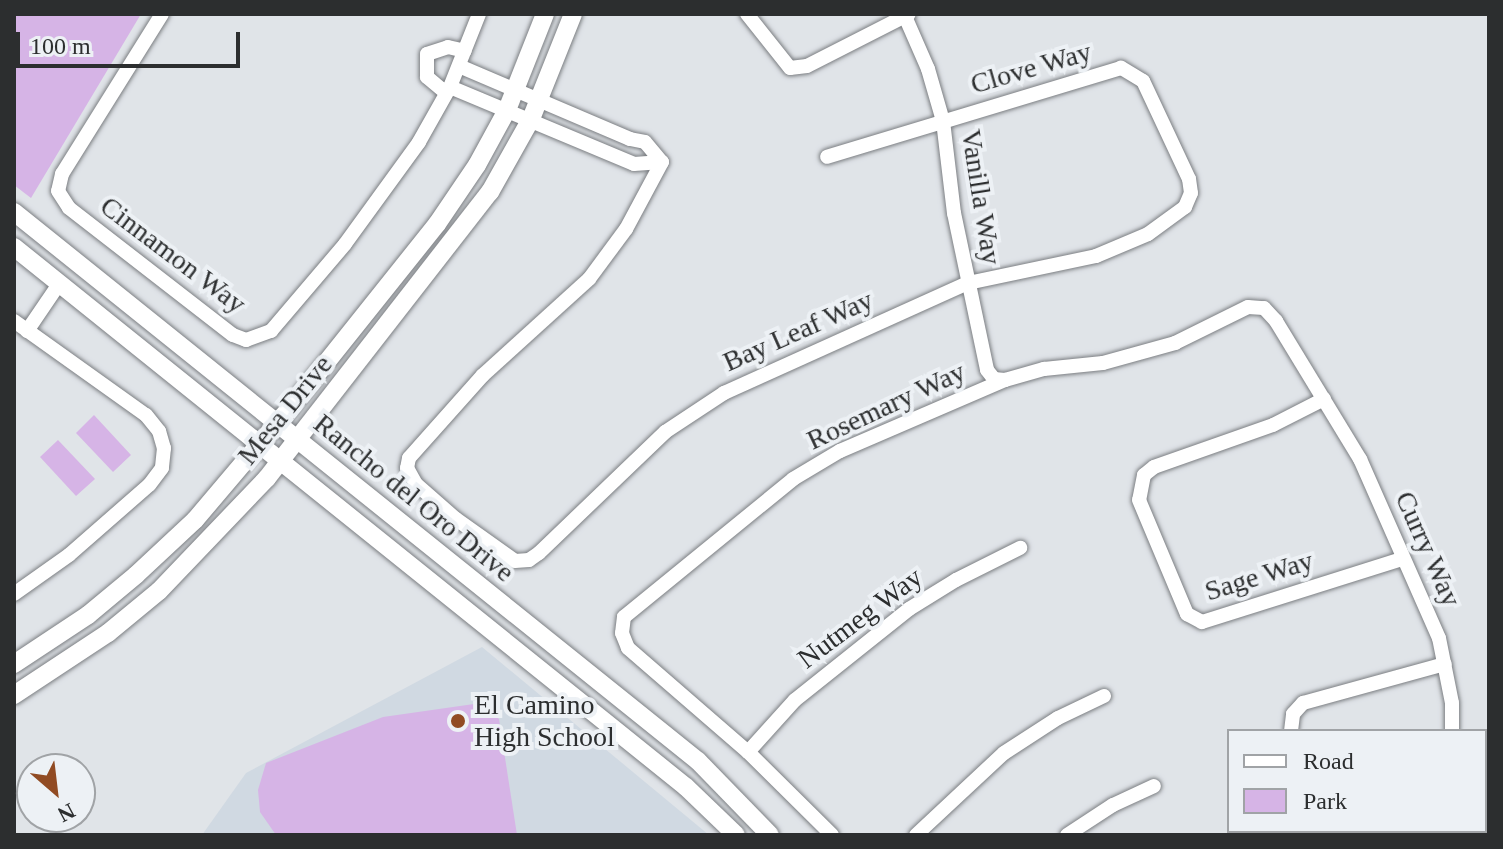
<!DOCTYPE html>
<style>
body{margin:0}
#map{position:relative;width:1503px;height:849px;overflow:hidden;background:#e0e4e8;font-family:"Times New Roman",serif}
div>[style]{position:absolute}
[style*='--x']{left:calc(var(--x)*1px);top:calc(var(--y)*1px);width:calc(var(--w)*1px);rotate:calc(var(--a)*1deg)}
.built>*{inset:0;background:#d0d9e2}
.green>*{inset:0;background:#d6b4e6}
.roads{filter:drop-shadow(0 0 2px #7b7e82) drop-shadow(0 0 2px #7b7e82)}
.street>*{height:14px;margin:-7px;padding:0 7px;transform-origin:7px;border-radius:7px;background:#fff}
.secondary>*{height:18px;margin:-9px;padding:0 9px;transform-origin:9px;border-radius:9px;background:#fff}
.dots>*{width:22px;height:22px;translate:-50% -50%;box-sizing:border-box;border:4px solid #edf1f5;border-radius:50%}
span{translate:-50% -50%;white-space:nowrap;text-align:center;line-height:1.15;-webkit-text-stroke:8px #edf1f5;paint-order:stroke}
.street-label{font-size:28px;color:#2c2e2f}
.poi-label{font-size:28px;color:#2c2e2f}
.left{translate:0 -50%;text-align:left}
.frame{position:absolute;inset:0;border:16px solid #2c2e2f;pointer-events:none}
.legend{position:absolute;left:1227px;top:729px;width:260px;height:104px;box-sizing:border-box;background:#edf1f5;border:2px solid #a0a3a6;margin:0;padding:10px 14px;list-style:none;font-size:24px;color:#2c2e2f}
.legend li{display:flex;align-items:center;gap:16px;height:40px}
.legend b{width:40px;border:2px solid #a0a3a6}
.north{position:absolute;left:16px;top:753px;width:80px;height:80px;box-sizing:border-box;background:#edf1f5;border:2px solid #a0a3a6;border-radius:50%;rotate:152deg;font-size:22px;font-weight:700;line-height:32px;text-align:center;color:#2c2e2f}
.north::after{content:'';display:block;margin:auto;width:28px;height:36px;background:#914b23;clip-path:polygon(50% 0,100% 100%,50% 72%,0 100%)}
.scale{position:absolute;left:16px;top:32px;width:224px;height:36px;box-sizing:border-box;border:4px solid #2c2e2f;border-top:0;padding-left:10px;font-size:24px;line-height:28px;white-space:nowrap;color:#2c2e2f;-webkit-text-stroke:6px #edf1f5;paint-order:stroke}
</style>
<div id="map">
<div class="built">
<div style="clip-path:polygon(482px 647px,709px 835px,202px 835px,246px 773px)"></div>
</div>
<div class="green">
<div style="clip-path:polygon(14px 14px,141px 14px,31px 198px,14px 185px)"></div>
<div style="clip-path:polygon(94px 415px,131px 455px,113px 472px,76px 433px)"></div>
<div style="clip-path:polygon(58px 440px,95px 479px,76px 496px,40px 457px)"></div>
<div style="clip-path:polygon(481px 703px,499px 719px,517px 835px,276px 835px,260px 812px,258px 790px,266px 763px,383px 717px)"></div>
</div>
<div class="roads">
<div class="street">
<div style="--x:162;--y:14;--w:189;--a:122"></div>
<div style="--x:62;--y:174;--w:17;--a:103"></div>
<div style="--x:58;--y:191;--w:20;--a:57"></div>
<div style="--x:69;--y:208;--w:207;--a:37.8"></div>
<div style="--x:233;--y:335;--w:14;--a:21"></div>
<div style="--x:246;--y:340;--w:27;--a:-20"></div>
<div style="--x:271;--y:331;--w:114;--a:-49.6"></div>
<div style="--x:345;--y:244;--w:126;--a:-54"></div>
<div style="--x:419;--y:142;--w:63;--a:-60.6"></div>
<div style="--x:450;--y:87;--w:79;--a:-68.3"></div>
<div style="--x:747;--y:14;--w:69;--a:51.5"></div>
<div style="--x:790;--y:68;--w:17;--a:-7"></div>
<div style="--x:807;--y:66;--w:114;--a:-27"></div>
<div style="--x:904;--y:14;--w:60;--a:66.4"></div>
<div style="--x:928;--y:69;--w:54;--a:73.9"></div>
<div style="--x:943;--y:121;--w:93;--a:83.2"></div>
<div style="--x:954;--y:213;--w:160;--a:78.1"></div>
<div style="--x:987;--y:370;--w:11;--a:52"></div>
<div style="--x:994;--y:379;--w:11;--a:5"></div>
<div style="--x:459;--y:66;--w:186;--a:23.1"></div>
<div style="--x:630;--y:139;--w:15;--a:11"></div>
<div style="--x:645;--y:142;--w:26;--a:50"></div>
<div style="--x:450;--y:87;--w:199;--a:22.7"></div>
<div style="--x:634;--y:164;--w:28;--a:-4"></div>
<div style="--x:446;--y:93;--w:25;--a:-140"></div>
<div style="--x:427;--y:77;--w:23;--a:-90"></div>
<div style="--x:427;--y:54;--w:22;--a:-18"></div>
<div style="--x:448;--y:47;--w:17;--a:13"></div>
<div style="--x:662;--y:162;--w:76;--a:118.2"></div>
<div style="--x:626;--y:229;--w:62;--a:126.5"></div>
<div style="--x:589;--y:279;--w:143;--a:137.8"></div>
<div style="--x:483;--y:375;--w:111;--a:131.7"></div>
<div style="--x:409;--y:458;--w:10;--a:101"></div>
<div style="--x:407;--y:468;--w:18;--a:61"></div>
<div style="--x:416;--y:484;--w:53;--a:41.2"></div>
<div style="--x:456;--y:519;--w:72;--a:35.4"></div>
<div style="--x:515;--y:561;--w:14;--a:-4"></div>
<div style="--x:529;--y:560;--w:12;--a:-35"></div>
<div style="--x:539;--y:553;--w:175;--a:-43.8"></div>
<div style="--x:665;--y:432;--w:71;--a:-33.5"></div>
<div style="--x:724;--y:393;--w:268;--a:-24.3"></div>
<div style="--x:968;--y:283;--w:131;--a:-11.9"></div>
<div style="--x:1096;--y:256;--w:56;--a:-22.9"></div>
<div style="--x:1148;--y:234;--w:46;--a:-36.1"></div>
<div style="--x:1185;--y:207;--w:15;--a:-67"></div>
<div style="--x:1191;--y:193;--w:14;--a:-98"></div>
<div style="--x:1189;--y:179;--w:108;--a:-115.1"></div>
<div style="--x:1143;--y:81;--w:26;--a:-149"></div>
<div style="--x:1121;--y:68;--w:307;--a:163.2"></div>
<div style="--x:14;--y:321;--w:162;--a:35.5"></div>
<div style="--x:146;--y:415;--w:21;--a:51"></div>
<div style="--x:159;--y:431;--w:18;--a:74"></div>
<div style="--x:164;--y:448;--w:20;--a:96"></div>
<div style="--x:162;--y:468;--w:21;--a:127"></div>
<div style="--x:149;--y:485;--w:106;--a:138.8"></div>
<div style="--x:69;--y:555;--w:67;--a:144.7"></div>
<div style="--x:27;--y:331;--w:57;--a:-55.8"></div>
<div style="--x:1324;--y:399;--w:57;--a:153"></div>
<div style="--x:1273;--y:425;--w:126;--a:160.6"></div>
<div style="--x:1154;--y:467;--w:13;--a:141"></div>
<div style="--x:1144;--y:475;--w:25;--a:101"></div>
<div style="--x:1139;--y:500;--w:124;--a:67.2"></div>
<div style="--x:1187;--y:614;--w:17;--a:28"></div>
<div style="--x:1202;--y:622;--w:210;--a:-17.5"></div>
<div style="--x:1291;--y:731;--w:17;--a:-83"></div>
<div style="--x:1293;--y:714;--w:15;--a:-48"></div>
<div style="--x:1303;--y:703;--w:147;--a:-15.4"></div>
<div style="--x:748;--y:752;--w:70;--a:-47.9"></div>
<div style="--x:795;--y:700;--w:146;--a:-38.6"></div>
<div style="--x:909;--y:609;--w:55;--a:-31.7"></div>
<div style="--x:956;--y:580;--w:72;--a:-26.6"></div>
<div style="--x:1304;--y:831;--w:4;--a:90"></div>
<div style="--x:832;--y:835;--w:118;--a:-135.3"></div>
<div style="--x:748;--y:752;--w:159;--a:-139.1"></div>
<div style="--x:628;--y:648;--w:16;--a:-112"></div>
<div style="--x:622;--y:633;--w:16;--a:-83"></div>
<div style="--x:624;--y:617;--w:218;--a:-39.2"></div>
<div style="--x:793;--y:479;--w:55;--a:-30.8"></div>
<div style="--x:840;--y:451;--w:180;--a:-23.3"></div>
<div style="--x:1005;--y:380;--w:41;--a:-15.8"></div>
<div style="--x:1044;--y:369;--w:59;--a:-5.8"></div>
<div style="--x:1103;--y:363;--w:75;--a:-15.5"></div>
<div style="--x:1175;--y:343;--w:81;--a:-26.3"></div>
<div style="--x:1248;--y:307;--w:16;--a:4"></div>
<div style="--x:1264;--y:308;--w:18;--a:47"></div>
<div style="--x:1276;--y:321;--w:162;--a:58.7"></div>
<div style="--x:1360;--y:459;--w:196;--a:66.2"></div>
<div style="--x:1439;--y:638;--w:66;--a:78.7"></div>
<div style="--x:1452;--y:703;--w:28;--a:90"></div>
<div style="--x:916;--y:835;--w:120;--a:-43"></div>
<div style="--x:1004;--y:753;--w:64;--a:-32.9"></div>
<div style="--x:1058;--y:718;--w:51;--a:-25.6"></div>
<div style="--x:1067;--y:835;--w:55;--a:-33.1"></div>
<div style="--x:1113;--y:805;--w:45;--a:-24.9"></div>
<div style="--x:1437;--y:835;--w:4;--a:-76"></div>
</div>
<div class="secondary">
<div style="--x:14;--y:212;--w:877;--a:38.75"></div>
<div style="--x:698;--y:761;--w:103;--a:45.8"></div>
<div style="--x:14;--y:247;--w:862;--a:38.78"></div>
<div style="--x:686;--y:787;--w:69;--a:43.8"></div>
<div style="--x:14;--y:664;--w:89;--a:-33.5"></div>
<div style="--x:88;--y:615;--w:62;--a:-39.8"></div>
<div style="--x:136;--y:575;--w:81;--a:-43"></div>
<div style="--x:195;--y:520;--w:147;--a:-49.7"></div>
<div style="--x:290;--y:408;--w:236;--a:-51.4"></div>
<div style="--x:437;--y:224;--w:71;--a:-55.9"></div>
<div style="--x:477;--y:165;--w:63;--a:-61.4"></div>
<div style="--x:507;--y:110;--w:103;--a:-68.4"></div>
<div style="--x:14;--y:695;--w:113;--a:-33.4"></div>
<div style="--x:108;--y:633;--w:66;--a:-39.5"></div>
<div style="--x:159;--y:591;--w:156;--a:-46.3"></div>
<div style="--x:267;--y:478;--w:363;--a:-52.1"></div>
<div style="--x:490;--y:192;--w:84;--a:-60.7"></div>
<div style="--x:531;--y:119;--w:113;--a:-68.2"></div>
</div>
</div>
<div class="dots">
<div style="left:458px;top:721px;background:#914b23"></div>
</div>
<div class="street-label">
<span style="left:1031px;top:68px;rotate:-16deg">Clove Way</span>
<span style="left:981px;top:197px;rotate:81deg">Vanilla Way</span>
<span style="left:173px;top:255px;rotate:37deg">Cinnamon Way</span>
<span style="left:798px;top:331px;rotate:-24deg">Bay Leaf Way</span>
<span style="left:886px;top:406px;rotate:-25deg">Rosemary Way</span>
<span style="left:285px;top:410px;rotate:-51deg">Mesa Drive</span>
<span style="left:414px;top:498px;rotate:39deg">Rancho del Oro Drive</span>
<span style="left:1428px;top:549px;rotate:66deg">Curry Way</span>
<span style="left:1259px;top:576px;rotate:-17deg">Sage Way</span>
<span style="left:860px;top:618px;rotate:-37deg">Nutmeg Way</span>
</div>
<div class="poi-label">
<span class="left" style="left:474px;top:721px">El Camino<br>High School</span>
</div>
<div class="frame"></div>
<ul class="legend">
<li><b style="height:10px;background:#fff"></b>Road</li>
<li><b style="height:22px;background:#d6b4e6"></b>Park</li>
</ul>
<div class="north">N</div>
<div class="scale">100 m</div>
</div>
